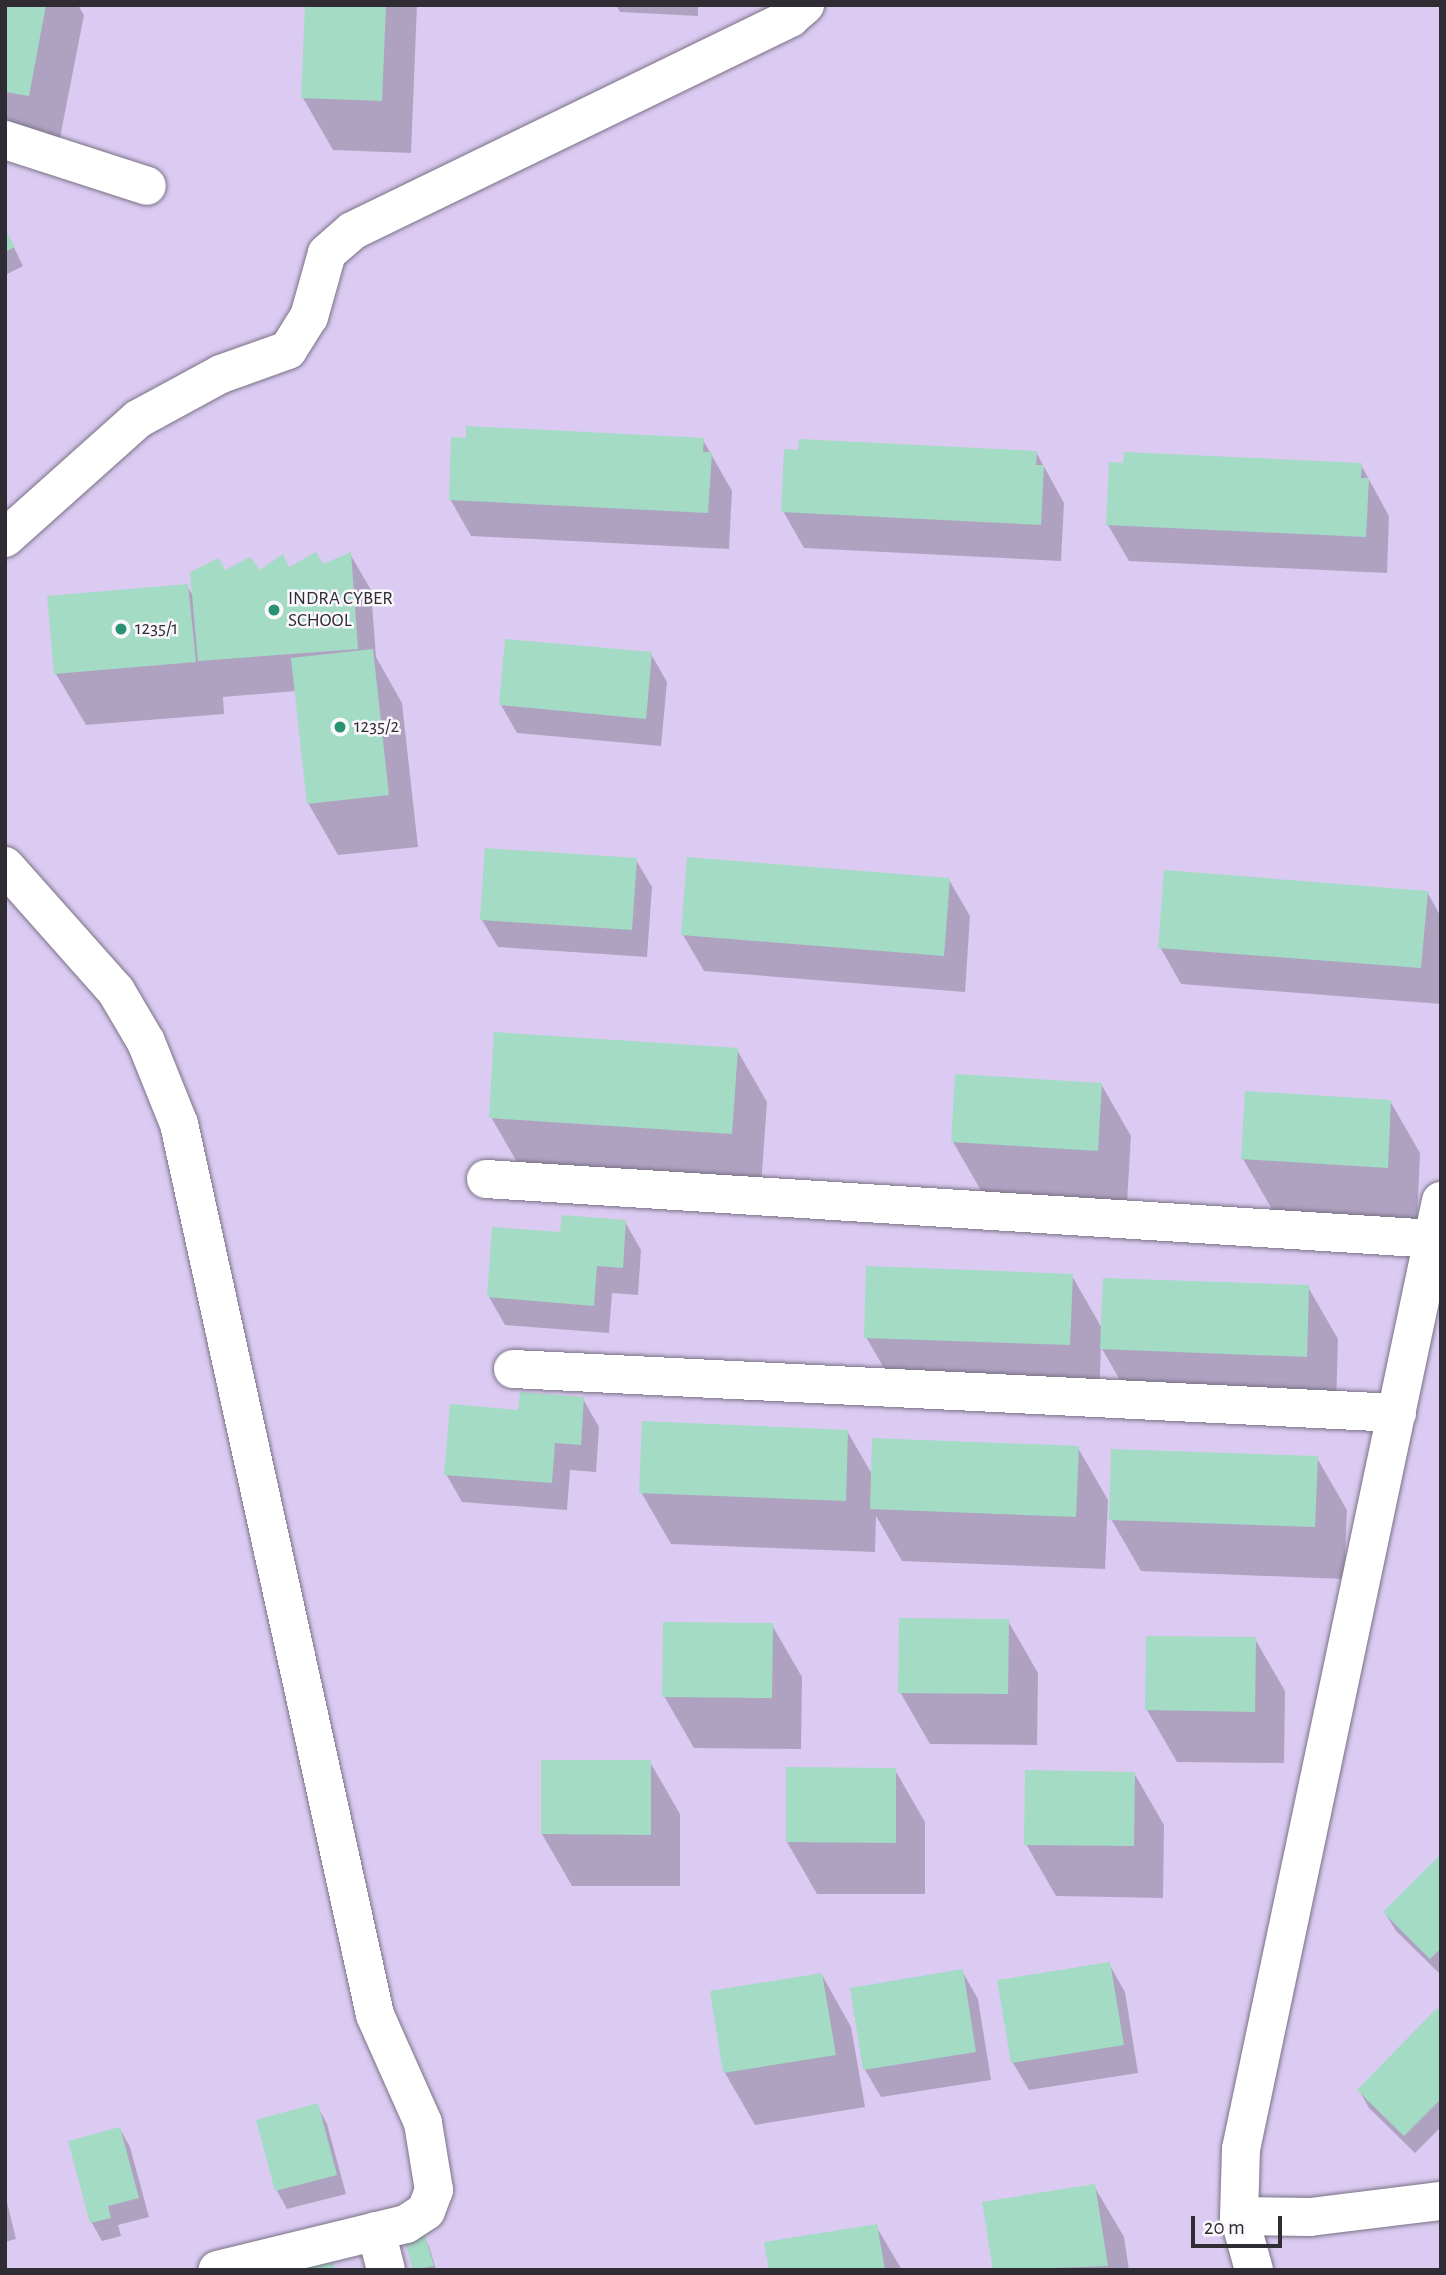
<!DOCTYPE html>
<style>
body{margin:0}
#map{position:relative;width:1446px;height:2275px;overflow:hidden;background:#faf8fc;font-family:"Alegreya Sans",sans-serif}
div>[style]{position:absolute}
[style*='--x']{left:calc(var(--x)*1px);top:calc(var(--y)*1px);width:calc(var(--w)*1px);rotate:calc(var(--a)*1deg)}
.green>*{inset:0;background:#dbcbf2}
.shadow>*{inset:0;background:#0003}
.building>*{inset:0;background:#a3dbc4}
.roads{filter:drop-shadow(0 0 2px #7a7285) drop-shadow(0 0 2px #7a7285)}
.minor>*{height:38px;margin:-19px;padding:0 19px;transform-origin:19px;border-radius:19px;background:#fff}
.dots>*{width:19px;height:19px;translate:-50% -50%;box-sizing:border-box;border:4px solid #faf8fc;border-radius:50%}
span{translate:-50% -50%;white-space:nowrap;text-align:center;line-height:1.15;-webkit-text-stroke:5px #faf8fc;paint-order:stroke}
.poi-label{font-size:19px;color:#2f2c34}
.left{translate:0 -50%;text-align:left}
.frame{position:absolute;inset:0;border:7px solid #2f2c34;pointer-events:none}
.scale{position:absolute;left:1191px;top:2216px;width:91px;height:32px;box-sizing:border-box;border:4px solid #2f2c34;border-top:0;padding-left:9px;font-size:21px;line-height:24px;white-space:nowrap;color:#2f2c34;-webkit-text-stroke:5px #faf8fc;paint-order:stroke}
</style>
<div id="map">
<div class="green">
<div style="clip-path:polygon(5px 5px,1441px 5px,1441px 2270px,5px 2270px)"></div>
</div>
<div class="shadow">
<div style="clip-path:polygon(5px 5px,78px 5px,84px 15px,58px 148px,5px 137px)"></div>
<div style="clip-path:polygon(307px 5px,417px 5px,411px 153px,333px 150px,303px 98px)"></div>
<div style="clip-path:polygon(616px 5px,698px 5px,698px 16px,620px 12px)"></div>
<div style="clip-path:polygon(5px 229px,23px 266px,5px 275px)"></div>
<div style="clip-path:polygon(703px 440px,732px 491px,729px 549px,471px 536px,450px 499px)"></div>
<div style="clip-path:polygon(1036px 452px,1064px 503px,1061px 561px,804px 548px,783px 511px)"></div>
<div style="clip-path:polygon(1361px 465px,1389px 516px,1387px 573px,1129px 561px,1108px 525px)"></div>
<div style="clip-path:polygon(350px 554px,371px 590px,376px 657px,402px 703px,418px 847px,338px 855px,308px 803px,296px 691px,223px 697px,224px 714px,86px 725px,56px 674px,187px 586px,194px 597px,225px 572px,323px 566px)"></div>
<div style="clip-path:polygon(651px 654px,667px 682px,661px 746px,517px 733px,501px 705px)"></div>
<div style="clip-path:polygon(636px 860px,652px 887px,647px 957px,498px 947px,482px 920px)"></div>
<div style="clip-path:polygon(949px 880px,970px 916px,965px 992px,704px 971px,683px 935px)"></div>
<div style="clip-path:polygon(1427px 892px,1441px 917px,1441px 1004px,1181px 984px,1160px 947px)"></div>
<div style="clip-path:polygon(737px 1050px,767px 1102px,761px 1186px,521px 1169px,491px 1117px)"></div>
<div style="clip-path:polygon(1101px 1084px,1131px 1136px,1127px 1203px,983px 1194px,953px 1142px)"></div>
<div style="clip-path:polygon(1390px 1101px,1420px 1153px,1417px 1220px,1273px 1211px,1243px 1159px)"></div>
<div style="clip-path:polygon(625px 1222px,641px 1250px,638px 1295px,612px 1293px,609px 1333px,505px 1325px,489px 1297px,562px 1234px)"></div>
<div style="clip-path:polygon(1072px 1276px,1103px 1330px,1308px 1287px,1338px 1339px,1336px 1409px,1132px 1401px,1101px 1347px,1099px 1397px,896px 1389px,866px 1337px)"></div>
<div style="clip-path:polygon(583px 1399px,599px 1427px,596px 1472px,570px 1470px,567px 1510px,462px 1502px,446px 1474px,520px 1412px)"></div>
<div style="clip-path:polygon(847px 1431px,873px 1476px,1078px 1448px,1108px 1500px,1105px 1569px,902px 1561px,876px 1516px,875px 1552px,671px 1544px,641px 1492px)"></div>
<div style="clip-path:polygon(1317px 1458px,1347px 1510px,1344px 1579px,1141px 1571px,1111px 1519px)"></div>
<div style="clip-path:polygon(1008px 1621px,1038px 1673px,1037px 1745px,930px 1744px,900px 1692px)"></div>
<div style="clip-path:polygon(772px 1625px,802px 1677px,801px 1749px,694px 1748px,664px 1696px)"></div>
<div style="clip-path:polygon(1255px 1639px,1285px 1691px,1284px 1763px,1177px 1762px,1147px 1710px)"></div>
<div style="clip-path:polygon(650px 1762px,680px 1814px,680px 1886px,572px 1886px,542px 1834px)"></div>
<div style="clip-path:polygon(895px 1770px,925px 1822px,925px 1894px,817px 1894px,787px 1842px)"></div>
<div style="clip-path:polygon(1134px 1773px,1164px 1825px,1163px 1898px,1056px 1896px,1026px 1844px)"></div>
<div style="clip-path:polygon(1441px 1856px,1441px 1975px,1396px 1931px,1385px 1913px)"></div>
<div style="clip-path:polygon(1109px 1964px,1125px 1992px,1138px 2073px,1029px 2090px,1013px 2063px)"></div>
<div style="clip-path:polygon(962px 1971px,978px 1999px,991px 2080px,881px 2097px,865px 2070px)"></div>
<div style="clip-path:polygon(822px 1975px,851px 2027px,865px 2107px,755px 2125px,725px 2073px)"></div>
<div style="clip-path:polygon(1441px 2015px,1441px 2127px,1415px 2153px,1369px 2108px,1359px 2090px)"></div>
<div style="clip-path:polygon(317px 2105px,327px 2124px,346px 2194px,287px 2209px,277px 2191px,258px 2121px)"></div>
<div style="clip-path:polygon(120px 2129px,130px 2147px,149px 2217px,118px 2225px,121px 2236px,102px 2241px,92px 2223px,70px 2142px)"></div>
<div style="clip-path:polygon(1094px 2186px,1124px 2237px,1129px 2270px,995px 2270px)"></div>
<div style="clip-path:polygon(5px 2194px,16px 2239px,5px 2242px)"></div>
<div style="clip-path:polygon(876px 2226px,902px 2270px,771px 2270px)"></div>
<div style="clip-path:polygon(424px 2237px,429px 2246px,436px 2270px,415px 2270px,407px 2242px)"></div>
</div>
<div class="building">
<div style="clip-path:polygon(5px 5px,46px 5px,29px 96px,5px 92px)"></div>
<div style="clip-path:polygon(305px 5px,386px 5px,382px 101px,301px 98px)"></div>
<div style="clip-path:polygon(5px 229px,15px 247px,5px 252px)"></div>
<div style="clip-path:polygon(466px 426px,704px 438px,703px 452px,712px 452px,708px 513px,449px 500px,451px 437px,466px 438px)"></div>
<div style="clip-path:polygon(799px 439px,1037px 451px,1036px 465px,1044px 465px,1041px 525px,781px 512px,784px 449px,798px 450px)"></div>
<div style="clip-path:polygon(1124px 452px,1362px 463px,1361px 478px,1369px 478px,1366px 537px,1106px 525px,1109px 462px,1123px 463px)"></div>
<div style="clip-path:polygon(316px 552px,323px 564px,351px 552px,358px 649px,198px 661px,190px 572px,219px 558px,225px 570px,250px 557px,260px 570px,283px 554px,289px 567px)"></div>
<div style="clip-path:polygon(188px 584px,196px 662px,54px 674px,47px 596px)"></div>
<div style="clip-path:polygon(505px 639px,652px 652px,646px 719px,499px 705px)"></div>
<div style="clip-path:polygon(373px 649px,389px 795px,307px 804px,291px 658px)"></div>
<div style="clip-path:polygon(485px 848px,637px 858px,632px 930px,480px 920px)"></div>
<div style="clip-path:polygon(687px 857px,950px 878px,944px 956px,681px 935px)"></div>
<div style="clip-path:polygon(1164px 870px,1428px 891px,1421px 968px,1158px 948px)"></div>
<div style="clip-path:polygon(494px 1032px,738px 1048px,732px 1134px,489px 1118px)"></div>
<div style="clip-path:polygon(955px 1074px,1102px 1083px,1098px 1151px,951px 1142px)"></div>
<div style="clip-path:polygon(1245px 1091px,1391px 1100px,1388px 1168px,1241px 1159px)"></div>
<div style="clip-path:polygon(562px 1215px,626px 1220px,623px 1268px,597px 1266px,594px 1306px,487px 1297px,492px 1227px,560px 1232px)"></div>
<div style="clip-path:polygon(866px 1266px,1073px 1274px,1070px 1345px,864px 1338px)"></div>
<div style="clip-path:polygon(1103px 1278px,1309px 1285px,1307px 1357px,1100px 1349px)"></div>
<div style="clip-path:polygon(520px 1392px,584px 1397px,581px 1445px,555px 1443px,552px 1483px,444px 1475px,450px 1404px,518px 1410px)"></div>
<div style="clip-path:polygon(642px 1421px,848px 1430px,846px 1501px,639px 1493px)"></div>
<div style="clip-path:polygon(872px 1438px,1079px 1446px,1076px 1517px,870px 1509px)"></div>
<div style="clip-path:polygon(1111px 1449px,1318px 1456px,1315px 1527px,1109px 1520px)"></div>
<div style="clip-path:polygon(899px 1618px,1009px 1619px,1008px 1694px,898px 1693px)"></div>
<div style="clip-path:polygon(663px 1622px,773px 1623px,772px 1698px,662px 1697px)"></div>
<div style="clip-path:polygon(1146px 1636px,1256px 1637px,1255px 1712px,1145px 1710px)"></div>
<div style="clip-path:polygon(541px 1760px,651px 1760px,651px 1835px,541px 1834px)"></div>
<div style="clip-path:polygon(786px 1767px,896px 1768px,896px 1843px,786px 1842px)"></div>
<div style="clip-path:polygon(1025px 1770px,1135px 1772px,1134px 1846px,1024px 1845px)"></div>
<div style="clip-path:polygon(1441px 1854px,1441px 1948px,1430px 1959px,1383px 1912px)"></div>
<div style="clip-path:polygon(1110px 1962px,1124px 2045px,1011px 2063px,997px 1980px)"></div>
<div style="clip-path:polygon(963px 1969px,976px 2052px,863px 2070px,850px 1988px)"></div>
<div style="clip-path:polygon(822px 1973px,836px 2055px,723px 2073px,710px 1991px)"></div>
<div style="clip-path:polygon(1437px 2008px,1441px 2012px,1441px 2099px,1404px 2136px,1357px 2090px)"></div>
<div style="clip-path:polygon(318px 2103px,337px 2175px,275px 2191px,256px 2120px)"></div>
<div style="clip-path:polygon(120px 2127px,139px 2198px,108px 2206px,111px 2218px,90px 2223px,68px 2141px)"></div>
<div style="clip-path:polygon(1095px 2184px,1108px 2266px,993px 2270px,982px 2202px)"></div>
<div style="clip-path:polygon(877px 2224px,885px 2270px,769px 2270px,764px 2242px)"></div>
<div style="clip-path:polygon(425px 2235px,434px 2266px,413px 2270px,405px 2241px)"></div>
<div style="clip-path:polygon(330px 2253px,335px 2270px,288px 2270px)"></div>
</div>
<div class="roads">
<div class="minor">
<div style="--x:5;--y:140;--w:149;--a:17.9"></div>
<div style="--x:5;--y:538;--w:178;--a:-41.8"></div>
<div style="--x:138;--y:419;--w:94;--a:-28.5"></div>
<div style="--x:221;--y:374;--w:71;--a:-19.7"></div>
<div style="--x:288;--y:350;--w:39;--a:-58"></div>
<div style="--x:309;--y:317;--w:66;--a:-74.3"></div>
<div style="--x:327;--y:253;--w:33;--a:-41"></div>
<div style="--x:352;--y:231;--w:487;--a:-25.9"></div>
<div style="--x:790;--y:18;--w:20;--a:-41"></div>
<div style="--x:5;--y:866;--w:167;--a:48.4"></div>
<div style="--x:116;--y:991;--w:59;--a:59.5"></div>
<div style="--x:146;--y:1042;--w:88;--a:68.1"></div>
<div style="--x:179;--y:1124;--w:912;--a:77.59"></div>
<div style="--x:375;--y:2015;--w:118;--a:66"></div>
<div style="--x:423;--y:2123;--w:68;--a:80.7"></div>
<div style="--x:434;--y:2190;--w:22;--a:111"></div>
<div style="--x:426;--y:2211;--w:24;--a:147"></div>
<div style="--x:406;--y:2224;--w:194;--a:166.3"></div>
<div style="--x:486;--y:1179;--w:950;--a:3.62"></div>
<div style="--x:513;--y:1369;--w:885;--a:2.85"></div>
<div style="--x:1239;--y:2216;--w:71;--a:0.8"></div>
<div style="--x:1310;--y:2217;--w:132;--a:-7"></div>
<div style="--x:376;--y:2231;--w:40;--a:75.6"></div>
<div style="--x:1254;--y:2270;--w:56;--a:-105.5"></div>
<div style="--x:1239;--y:2216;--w:67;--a:-88.3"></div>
<div style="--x:1241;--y:2149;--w:969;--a:-78.09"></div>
</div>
</div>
<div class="dots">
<div style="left:274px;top:610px;background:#299371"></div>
<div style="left:121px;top:629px;background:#299371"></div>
<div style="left:340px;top:727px;background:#299371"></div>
</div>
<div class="poi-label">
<span class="left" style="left:288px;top:610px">INDRA CYBER<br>SCHOOL</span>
<span class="left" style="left:135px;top:629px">1235/1</span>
<span class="left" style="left:354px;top:727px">1235/2</span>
</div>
<div class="frame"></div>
<div class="scale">20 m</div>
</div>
